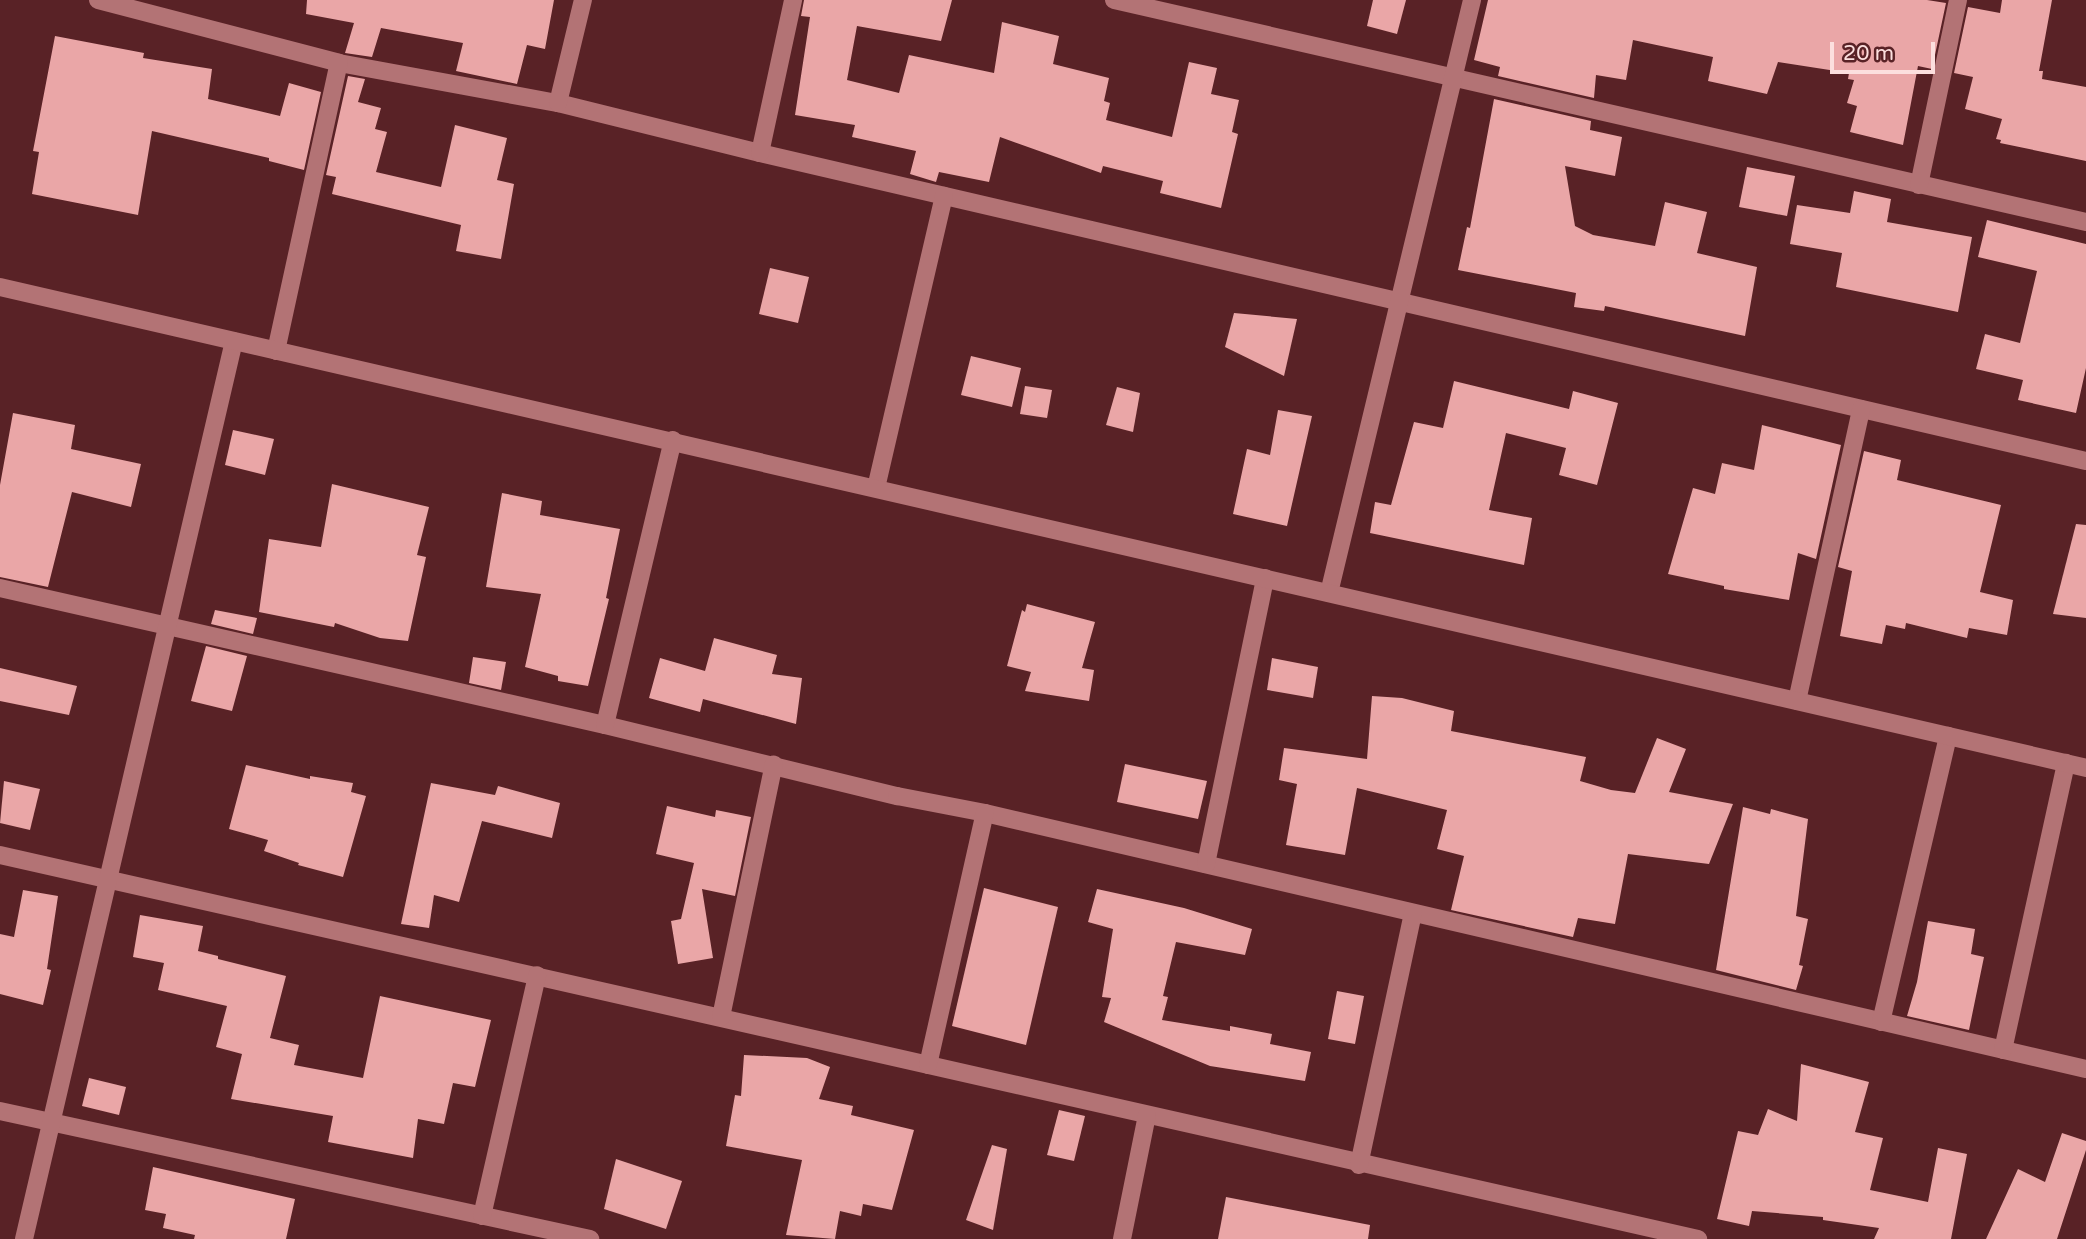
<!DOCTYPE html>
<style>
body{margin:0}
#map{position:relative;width:2086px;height:1239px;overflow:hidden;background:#592226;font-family:"Varela Round",sans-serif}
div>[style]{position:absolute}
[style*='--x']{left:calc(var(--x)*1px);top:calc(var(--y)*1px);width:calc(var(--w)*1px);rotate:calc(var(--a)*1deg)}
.building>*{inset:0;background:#eaa6a7}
.minor>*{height:18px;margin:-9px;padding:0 9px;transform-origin:9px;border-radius:9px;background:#b37375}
.tertiary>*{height:18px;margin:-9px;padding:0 9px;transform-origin:9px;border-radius:9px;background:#b37375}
span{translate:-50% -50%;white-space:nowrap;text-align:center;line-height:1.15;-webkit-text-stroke:7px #592226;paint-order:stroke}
.scale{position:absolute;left:1830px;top:42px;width:105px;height:32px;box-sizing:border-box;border:4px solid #fcdfde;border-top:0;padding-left:9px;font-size:21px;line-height:24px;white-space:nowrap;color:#fcdfde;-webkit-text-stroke:5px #592226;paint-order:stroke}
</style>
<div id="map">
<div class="building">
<div style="clip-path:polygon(307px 0,554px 0,545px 49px,527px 45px,517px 84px,456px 71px,463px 43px,381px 28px,372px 57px,345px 53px,354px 23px,306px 14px)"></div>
<div style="clip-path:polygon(804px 0,952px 0,941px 41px,857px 26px,847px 80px,899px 93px,909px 55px,994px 73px,1002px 22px,1059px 36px,1053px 64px,1109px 78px,1104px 101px,1110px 103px,1106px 120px,1172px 137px,1189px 62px,1217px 68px,1211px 94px,1239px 100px,1232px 132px,1238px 134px,1221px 208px,1160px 193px,1163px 181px,1103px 166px,1101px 173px,1000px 137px,989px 182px,939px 172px,936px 182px,910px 174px,916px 151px,852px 137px,855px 125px,795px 115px,810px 17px,801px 16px)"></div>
<div style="clip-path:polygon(1373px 0,1406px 0,1397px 34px,1367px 26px)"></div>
<div style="clip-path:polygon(1488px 0,1927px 0,1946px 3px,1932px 69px,1918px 66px,1903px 145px,1850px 132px,1857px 106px,1847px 103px,1854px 80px,1848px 79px,1849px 73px,1778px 62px,1767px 94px,1708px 81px,1713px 57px,1633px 40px,1626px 80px,1596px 75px,1594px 98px,1498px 76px,1500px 67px,1474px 60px)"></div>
<div style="clip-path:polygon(2002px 0,2052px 0,2039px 71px,2043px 71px,2042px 79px,2086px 87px,2086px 161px,2000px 143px,2001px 140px,1996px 139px,2002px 119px,1965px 109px,1973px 77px,1954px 73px,1968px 7px,2000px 13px)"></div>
<div style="clip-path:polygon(55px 36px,144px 53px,143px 58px,212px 69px,208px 99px,280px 116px,289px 83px,321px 92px,304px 170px,269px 161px,269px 158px,152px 131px,138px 215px,32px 194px,39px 152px,33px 151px)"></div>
<div style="clip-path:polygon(348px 76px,365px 79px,358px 102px,381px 108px,375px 129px,387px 132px,376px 172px,441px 187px,455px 125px,507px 138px,497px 180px,514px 184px,501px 259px,456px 251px,461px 225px,332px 194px,336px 177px,326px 175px)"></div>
<div style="clip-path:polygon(1494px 99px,1591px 121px,1590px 130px,1622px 137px,1615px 176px,1565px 166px,1575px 226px,1593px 235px,1655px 246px,1665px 202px,1707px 212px,1697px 253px,1757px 267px,1745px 336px,1605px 306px,1604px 311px,1574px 307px,1576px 293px,1458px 270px,1467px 227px,1470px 228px)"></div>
<div style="clip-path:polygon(1747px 167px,1795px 176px,1787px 216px,1739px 207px)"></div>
<div style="clip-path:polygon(1854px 191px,1891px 199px,1887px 222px,1972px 237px,1958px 312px,1836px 287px,1842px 253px,1790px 244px,1797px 205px,1850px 213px)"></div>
<div style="clip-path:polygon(1987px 220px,2086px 244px,2086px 368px,2076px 413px,2018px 400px,2023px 380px,1976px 369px,1985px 334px,2020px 343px,2037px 271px,1978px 257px)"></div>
<div style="clip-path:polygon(770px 268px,809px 277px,798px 323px,759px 314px)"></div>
<div style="clip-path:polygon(1234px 313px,1297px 319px,1284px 376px,1225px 347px)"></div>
<div style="clip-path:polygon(971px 356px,1021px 368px,1012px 407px,961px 395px)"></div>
<div style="clip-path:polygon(1454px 381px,1569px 409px,1573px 391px,1618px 403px,1597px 485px,1559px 475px,1566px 448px,1506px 433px,1489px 510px,1532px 518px,1524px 565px,1370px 533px,1375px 502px,1391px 505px,1414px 422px,1443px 428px)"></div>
<div style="clip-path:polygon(1025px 386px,1052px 390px,1047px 418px,1020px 414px)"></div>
<div style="clip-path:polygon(1117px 387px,1140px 393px,1133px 432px,1106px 425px)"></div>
<div style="clip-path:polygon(1278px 410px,1312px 416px,1287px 526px,1233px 514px,1247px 449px,1270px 455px)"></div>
<div style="clip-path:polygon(13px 413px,75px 425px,71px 449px,141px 464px,131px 507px,72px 492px,48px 587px,0 577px,0 485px)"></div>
<div style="clip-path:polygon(1762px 425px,1841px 445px,1816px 559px,1798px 553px,1789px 600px,1724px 589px,1724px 586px,1668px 574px,1693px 488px,1715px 494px,1722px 463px,1754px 470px)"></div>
<div style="clip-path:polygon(233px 430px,274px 439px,265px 475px,225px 465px)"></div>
<div style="clip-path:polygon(1864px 451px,1901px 460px,1897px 480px,2001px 505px,1980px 592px,2013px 600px,2007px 635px,1969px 628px,1967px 638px,1906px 623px,1905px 629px,1886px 625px,1882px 644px,1840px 636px,1852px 571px,1838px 567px)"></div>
<div style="clip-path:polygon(332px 484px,429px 507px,417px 555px,426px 557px,408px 641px,380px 638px,335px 623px,334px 627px,259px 612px,269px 539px,321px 547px)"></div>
<div style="clip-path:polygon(502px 493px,542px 501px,540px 515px,620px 529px,606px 598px,609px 599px,588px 686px,558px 681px,558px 676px,525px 667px,541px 594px,486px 587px)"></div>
<div style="clip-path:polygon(2076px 524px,2086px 525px,2086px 618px,2053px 614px)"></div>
<div style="clip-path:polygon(1027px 604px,1095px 622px,1082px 668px,1094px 670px,1089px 701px,1025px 691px,1031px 672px,1007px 666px,1022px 610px,1025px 612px)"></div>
<div style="clip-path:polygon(215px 610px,257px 618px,253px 634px,211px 624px)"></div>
<div style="clip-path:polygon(714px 638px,777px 655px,772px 674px,802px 678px,796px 724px,703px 699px,700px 712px,649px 698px,660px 658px,705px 671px)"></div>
<div style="clip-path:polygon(206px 646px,247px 656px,232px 711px,191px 701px)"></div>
<div style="clip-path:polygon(473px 657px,506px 662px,501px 690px,469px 683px)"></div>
<div style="clip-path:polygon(1272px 658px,1318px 667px,1313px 698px,1267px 690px)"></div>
<div style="clip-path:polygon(0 668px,77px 686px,69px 715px,0 701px)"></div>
<div style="clip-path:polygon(1372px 696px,1402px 698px,1454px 711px,1451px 731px,1586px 757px,1580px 781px,1611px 790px,1635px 793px,1657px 738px,1686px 749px,1669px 792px,1733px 804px,1709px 864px,1628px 854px,1615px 924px,1578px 918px,1573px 937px,1451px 910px,1464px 856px,1437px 849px,1447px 810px,1357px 788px,1345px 855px,1286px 845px,1297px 784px,1279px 780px,1284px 748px,1367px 759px)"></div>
<div style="clip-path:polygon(1125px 764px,1207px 781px,1198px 819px,1117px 802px)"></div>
<div style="clip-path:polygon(246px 765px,310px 779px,310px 776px,353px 783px,351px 792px,366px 796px,343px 877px,298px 865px,299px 863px,264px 851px,268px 840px,229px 829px)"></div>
<div style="clip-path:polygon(4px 781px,40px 789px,30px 830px,0 823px)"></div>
<div style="clip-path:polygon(431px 783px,495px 795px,498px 786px,560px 803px,552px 838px,482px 821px,459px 902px,434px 895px,429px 928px,401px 924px)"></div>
<div style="clip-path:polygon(667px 806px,715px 817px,716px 810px,751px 817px,735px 896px,702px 889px,713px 958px,678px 964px,671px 921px,681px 919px,694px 863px,656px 854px)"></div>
<div style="clip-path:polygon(1743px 807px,1770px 814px,1771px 809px,1808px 819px,1796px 916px,1808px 919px,1799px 965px,1803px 966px,1796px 990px,1716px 970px)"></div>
<div style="clip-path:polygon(984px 888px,1058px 907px,1026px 1045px,952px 1026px)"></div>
<div style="clip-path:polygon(1097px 889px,1184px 908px,1252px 929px,1245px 955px,1176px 942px,1163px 996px,1168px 997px,1162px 1020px,1230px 1031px,1230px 1026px,1272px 1034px,1270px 1044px,1311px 1052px,1305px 1081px,1210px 1066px,1104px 1022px,1111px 998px,1102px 997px,1113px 929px,1088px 922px)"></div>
<div style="clip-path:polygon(23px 890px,58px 896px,47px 969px,51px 970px,43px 1005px,0 994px,0 934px,14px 937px)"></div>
<div style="clip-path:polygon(140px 915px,203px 926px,198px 951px,218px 956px,218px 959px,286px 976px,270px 1038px,299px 1045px,294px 1065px,363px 1078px,380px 996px,491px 1020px,475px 1087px,453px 1083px,444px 1124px,418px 1119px,413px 1158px,328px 1142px,333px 1116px,231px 1099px,242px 1054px,216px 1047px,227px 1006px,158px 990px,164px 963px,133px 957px)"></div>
<div style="clip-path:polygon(1928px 921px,1975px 929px,1971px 954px,1984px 957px,1969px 1030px,1907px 1016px,1917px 982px)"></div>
<div style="clip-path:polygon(1337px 991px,1364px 996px,1355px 1044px,1328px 1039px)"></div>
<div style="clip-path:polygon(744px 1055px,807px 1058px,830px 1067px,819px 1099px,853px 1106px,851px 1115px,914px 1130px,892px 1210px,863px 1204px,861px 1216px,840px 1211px,835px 1239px,786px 1235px,802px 1160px,726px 1146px,735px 1095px,741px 1096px)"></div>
<div style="clip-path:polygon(1801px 1064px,1869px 1082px,1855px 1132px,1883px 1138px,1870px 1190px,1928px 1202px,1938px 1148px,1967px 1154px,1951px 1239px,1874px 1239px,1879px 1228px,1823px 1220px,1823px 1217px,1752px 1211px,1749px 1226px,1717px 1219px,1738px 1131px,1758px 1135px,1768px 1109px,1797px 1121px)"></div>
<div style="clip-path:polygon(89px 1078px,126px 1087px,119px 1115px,82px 1106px)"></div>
<div style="clip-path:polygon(1059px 1110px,1085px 1116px,1074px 1161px,1047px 1155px)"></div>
<div style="clip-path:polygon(2062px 1133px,2086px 1141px,2086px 1150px,2057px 1239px,1986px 1239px,2018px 1169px,2045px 1182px)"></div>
<div style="clip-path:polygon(992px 1145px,1007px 1149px,993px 1230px,966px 1220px)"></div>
<div style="clip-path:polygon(616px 1159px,682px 1181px,666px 1229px,604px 1209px)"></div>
<div style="clip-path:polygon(153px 1167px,295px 1199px,286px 1239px,194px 1239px,195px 1235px,163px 1228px,166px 1214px,145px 1210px)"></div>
<div style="clip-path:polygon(1226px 1197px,1370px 1225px,1368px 1239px,1218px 1239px)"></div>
</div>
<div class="minor">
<div style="--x:98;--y:0;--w:249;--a:14.6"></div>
<div style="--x:339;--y:63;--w:223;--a:10.4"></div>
<div style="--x:558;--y:103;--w:208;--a:13.9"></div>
<div style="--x:760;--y:153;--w:1361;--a:13.08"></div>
<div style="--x:1114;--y:0;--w:997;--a:12.87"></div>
<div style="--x:558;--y:103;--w:106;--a:-76.4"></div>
<div style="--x:760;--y:153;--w:157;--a:-77.8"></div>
<div style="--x:1919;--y:185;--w:189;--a:-78.1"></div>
<div style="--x:276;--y:351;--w:295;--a:-77.7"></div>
<div style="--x:876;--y:488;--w:300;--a:-76.9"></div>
<div style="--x:0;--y:588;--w:620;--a:12.76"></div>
<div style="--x:605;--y:725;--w:301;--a:13.7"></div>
<div style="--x:897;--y:796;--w:90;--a:10.9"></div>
<div style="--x:985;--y:813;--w:1130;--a:13.09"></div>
<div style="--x:1329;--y:593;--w:610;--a:-76.44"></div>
<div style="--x:1797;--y:701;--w:299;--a:-77.6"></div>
<div style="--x:605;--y:725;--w:293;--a:-76.6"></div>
<div style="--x:0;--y:855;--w:1741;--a:12.74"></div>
<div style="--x:1206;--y:864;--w:292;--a:-78.3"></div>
<div style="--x:721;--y:1017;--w:258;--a:-78.2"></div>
<div style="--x:1881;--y:1022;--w:294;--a:-76.8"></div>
<div style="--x:2003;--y:1050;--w:294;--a:-77.6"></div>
<div style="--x:928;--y:1065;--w:258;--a:-77.3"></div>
<div style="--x:0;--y:1111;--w:604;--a:12.24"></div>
<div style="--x:1359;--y:1165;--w:257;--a:-77.9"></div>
<div style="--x:482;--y:1216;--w:247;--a:-77.1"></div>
<div style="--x:24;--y:1239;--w:922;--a:-76.84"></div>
<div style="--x:1122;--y:1239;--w:126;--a:-78.6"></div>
</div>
<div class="tertiary">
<div style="--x:0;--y:287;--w:2141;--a:12.98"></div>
</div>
<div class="scale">20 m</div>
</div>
